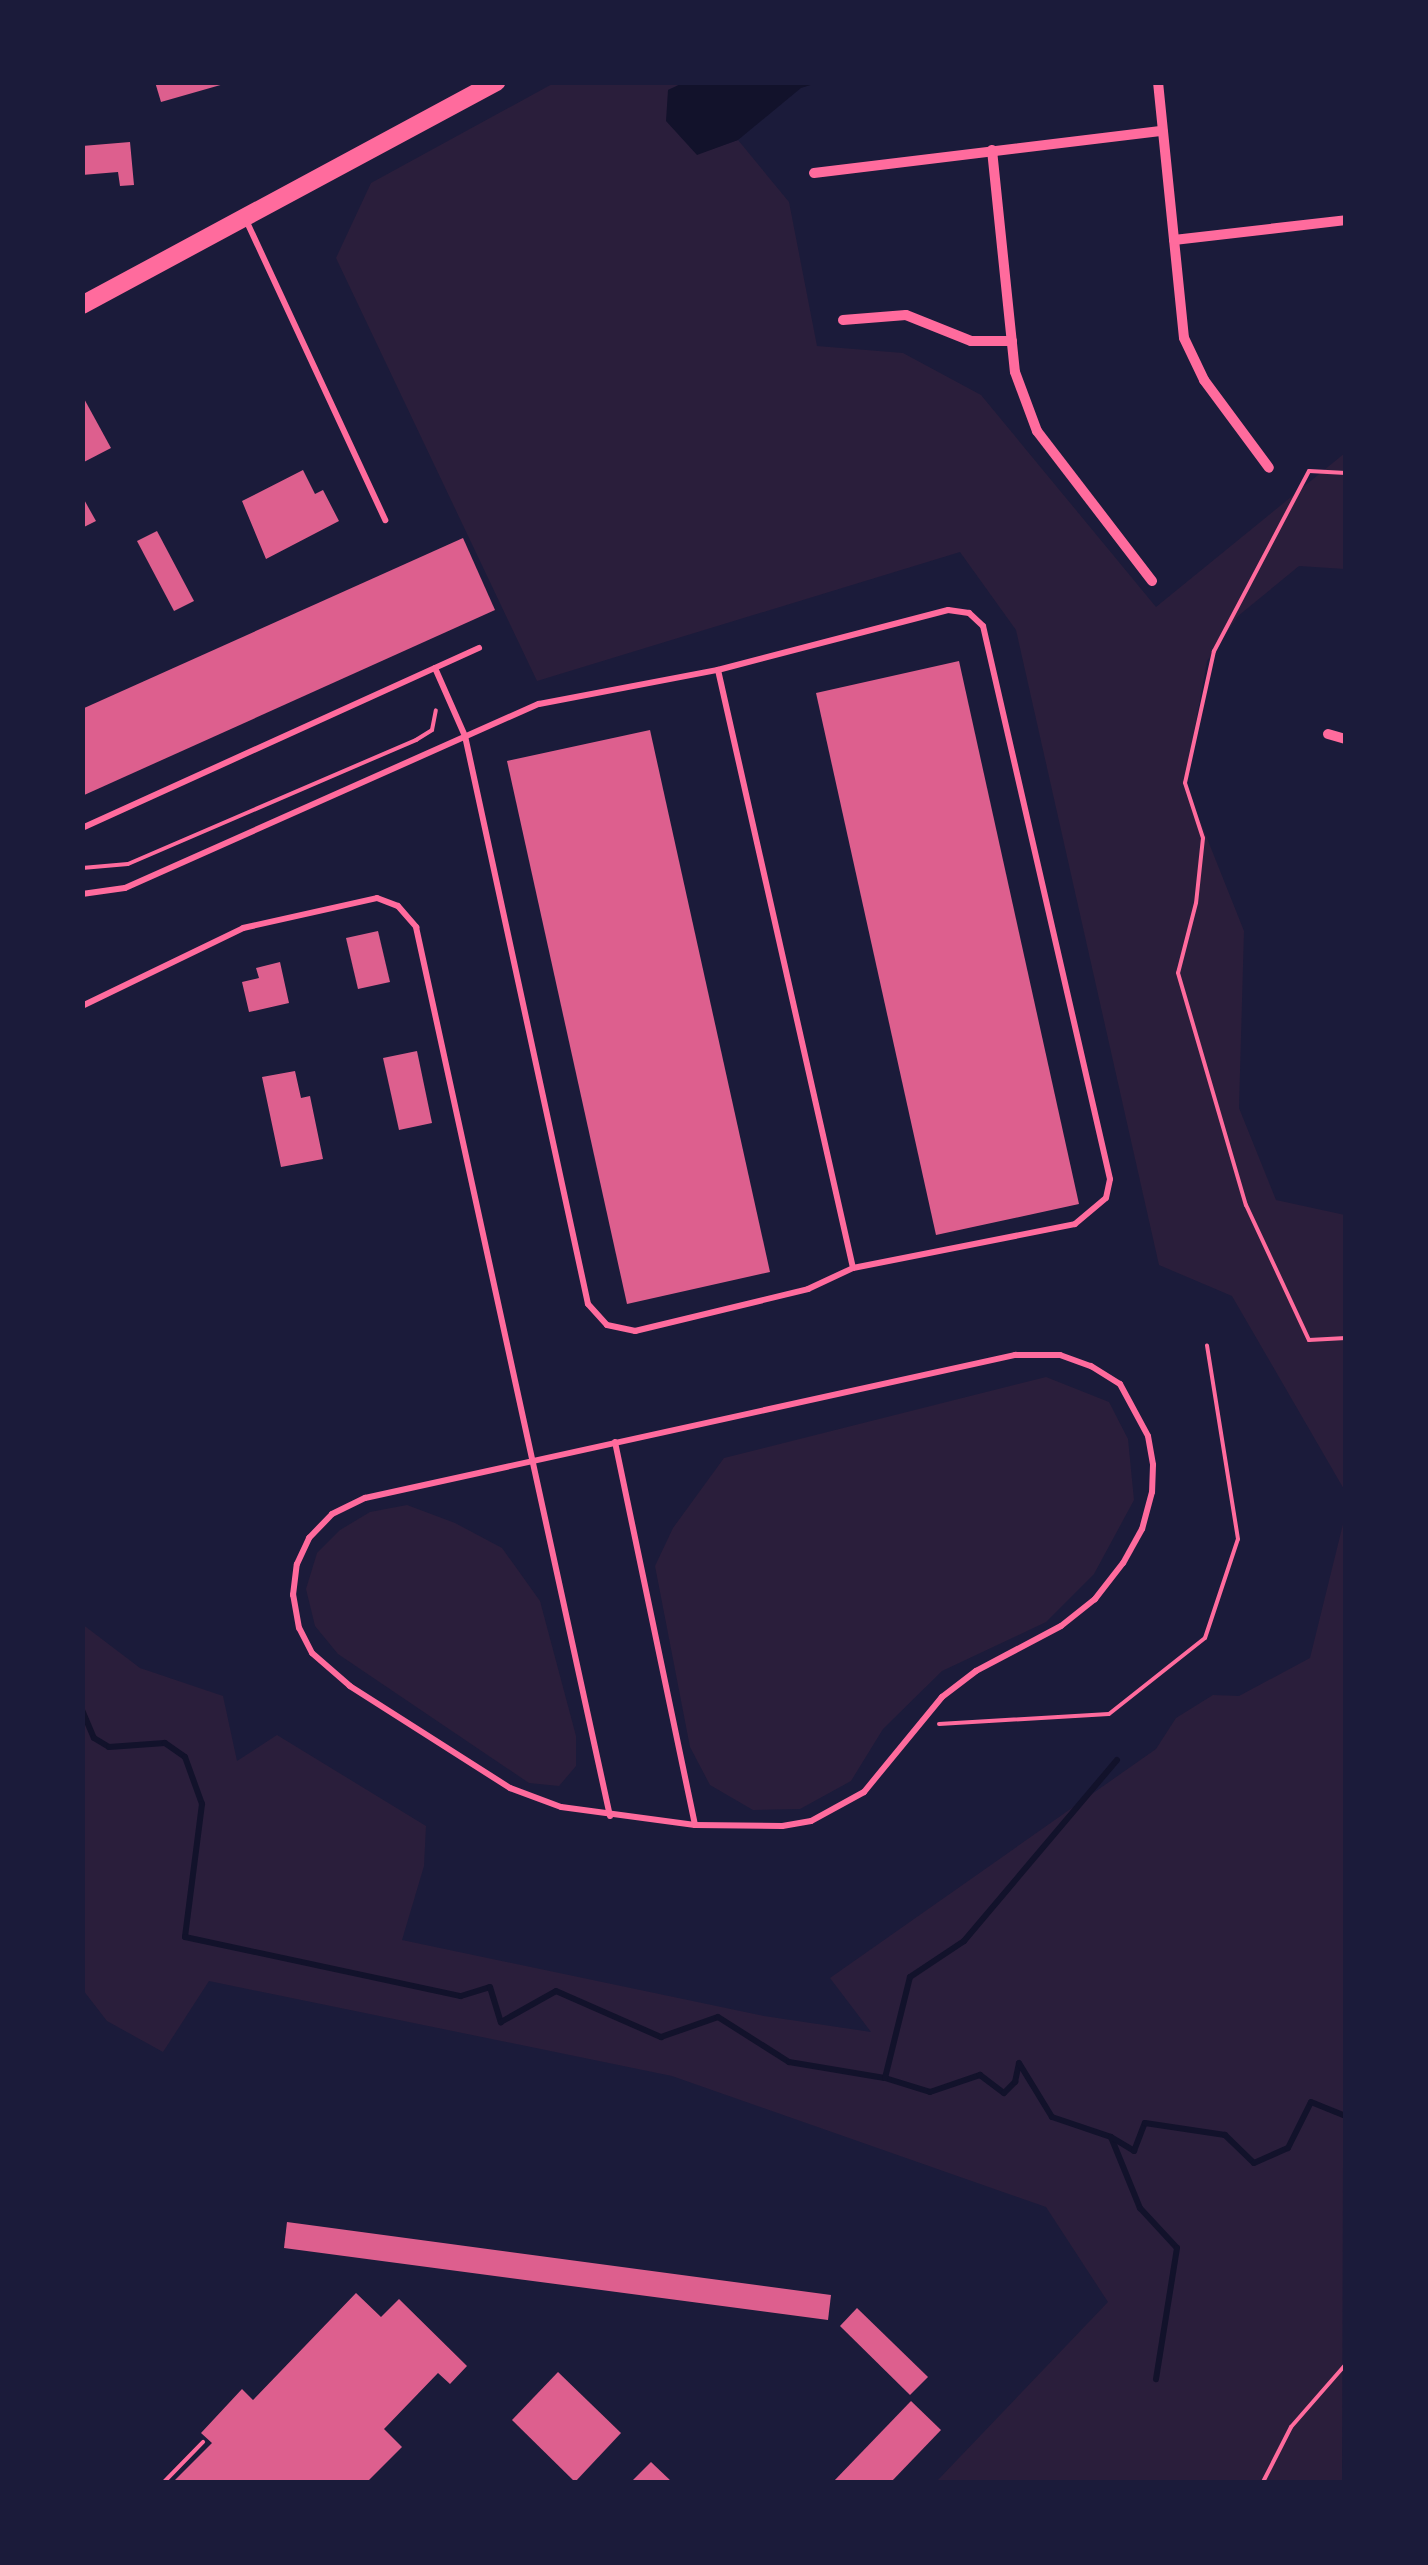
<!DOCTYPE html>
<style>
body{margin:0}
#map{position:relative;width:1428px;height:2565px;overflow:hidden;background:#1b1b3a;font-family:Signika,sans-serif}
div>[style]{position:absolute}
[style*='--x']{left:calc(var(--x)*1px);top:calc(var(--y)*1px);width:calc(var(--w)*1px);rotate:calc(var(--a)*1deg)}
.green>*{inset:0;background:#2a1e3b}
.water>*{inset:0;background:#12122b}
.stream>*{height:6px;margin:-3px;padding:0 3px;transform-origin:3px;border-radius:3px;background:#12122b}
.building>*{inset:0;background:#dd5f8e}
.path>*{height:4px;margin:-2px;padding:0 2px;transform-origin:2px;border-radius:2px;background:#ff6b9d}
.service>*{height:6px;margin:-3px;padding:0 3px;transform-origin:3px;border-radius:3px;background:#ff6b9d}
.minor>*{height:10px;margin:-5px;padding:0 5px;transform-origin:5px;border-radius:5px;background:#ff6b9d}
.secondary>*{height:18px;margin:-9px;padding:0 9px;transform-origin:9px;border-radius:9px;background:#ff6b9d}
span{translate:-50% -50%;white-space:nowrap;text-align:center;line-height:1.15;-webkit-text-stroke:10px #1b1b3a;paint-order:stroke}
.frame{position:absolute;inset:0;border:85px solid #1b1b3a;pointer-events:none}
</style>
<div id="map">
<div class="green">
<div style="clip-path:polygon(554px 83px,683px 83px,668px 90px,697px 154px,738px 140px,789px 202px,817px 346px,903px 353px,981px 395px,1156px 607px,1345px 453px,1345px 569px,1299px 566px,1238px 616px,1207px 661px,1185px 783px,1244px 931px,1239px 1108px,1276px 1200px,1345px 1215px,1345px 1491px,1232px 1296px,1159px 1265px,1016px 630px,960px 552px,537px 681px,336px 258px,371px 183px)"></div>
<div style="clip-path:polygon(1046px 1377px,1109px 1402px,1128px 1439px,1134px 1500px,1094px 1574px,1046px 1622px,942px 1671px,883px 1729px,851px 1781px,800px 1809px,753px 1810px,710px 1785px,690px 1747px,655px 1566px,673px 1528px,724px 1458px)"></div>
<div style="clip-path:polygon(407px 1505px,455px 1523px,502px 1548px,540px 1601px,576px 1736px,576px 1766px,559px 1786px,529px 1783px,338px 1654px,315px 1626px,306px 1589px,317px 1553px,340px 1530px,370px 1512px)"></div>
<div style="clip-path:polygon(1345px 1516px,1342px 2482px,936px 2482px,1108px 2302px,1046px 2207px,672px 2076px,209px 1981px,163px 2052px,107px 2021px,83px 1990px,82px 1624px,140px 1668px,223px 1696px,237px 1761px,277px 1735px,426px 1826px,424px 1866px,402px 1940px,764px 2016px,871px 2032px,830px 1978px,1156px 1749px,1176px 1718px,1213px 1695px,1239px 1696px,1310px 1658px)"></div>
</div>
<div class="water">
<div style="clip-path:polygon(683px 83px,683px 82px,817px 83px,801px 88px,738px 140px,697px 155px,666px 121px,668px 90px)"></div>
</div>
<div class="stream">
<div style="--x:82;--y:1710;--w:30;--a:67"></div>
<div style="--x:94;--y:1738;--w:17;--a:31"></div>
<div style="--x:109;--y:1747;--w:56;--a:-4.1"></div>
<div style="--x:165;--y:1743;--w:24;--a:35"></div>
<div style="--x:185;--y:1757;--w:50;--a:70.1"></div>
<div style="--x:202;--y:1804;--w:134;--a:97.3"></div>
<div style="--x:185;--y:1937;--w:282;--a:12.1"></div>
<div style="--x:461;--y:1996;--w:30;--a:-17"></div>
<div style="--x:490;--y:1987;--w:37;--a:73"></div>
<div style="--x:501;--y:2022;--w:63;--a:-29.4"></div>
<div style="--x:556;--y:1991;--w:115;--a:23.7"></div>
<div style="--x:661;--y:2037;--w:60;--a:-19.3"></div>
<div style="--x:718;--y:2017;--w:84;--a:32.4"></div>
<div style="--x:789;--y:2062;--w:97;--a:9.5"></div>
<div style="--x:885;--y:2078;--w:47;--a:17.3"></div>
<div style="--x:930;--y:2092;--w:53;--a:-18.8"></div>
<div style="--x:980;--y:2075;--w:30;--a:37"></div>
<div style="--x:1004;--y:2093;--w:16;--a:-45"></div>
<div style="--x:1015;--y:2082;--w:19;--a:-78"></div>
<div style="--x:1019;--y:2063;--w:63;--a:58.6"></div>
<div style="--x:1052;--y:2117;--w:62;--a:18.7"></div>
<div style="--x:1111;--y:2137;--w:77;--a:67.8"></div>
<div style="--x:1140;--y:2208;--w:54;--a:47.2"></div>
<div style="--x:1177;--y:2248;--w:133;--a:99.1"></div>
<div style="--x:885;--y:2078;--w:104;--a:-76.1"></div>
<div style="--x:910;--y:1977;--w:65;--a:-33.7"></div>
<div style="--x:964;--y:1941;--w:237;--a:-49.8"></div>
<div style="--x:1111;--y:2137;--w:27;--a:31"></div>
<div style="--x:1134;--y:2151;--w:30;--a:-69"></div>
<div style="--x:1145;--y:2123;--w:81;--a:8.5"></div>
<div style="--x:1225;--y:2135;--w:40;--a:44"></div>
<div style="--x:1254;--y:2163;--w:37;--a:-24"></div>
<div style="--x:1288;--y:2148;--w:51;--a:-63.4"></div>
<div style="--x:1311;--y:2102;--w:38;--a:22"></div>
</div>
<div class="building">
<div style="clip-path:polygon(155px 82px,224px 82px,224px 84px,161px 102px)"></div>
<div style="clip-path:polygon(130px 142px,134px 185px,120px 186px,118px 172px,82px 175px,82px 146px)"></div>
<div style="clip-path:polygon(82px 395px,111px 448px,82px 463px)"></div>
<div style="clip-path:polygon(303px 470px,315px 494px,323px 490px,339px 521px,266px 559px,242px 501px)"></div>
<div style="clip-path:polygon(82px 496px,96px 521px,82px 528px)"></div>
<div style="clip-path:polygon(157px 531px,194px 601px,174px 611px,137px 541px)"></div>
<div style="clip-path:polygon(463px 538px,495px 610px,82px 796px,82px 709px)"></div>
<div style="clip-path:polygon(959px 661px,1079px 1204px,936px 1235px,816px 693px)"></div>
<div style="clip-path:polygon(650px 730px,770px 1272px,627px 1304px,507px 761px)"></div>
<div style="clip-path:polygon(378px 931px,390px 982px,358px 989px,346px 938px)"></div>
<div style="clip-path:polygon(280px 962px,289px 1003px,249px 1012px,242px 982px,259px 978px,256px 968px)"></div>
<div style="clip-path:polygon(417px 1051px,432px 1123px,399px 1130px,383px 1058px)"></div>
<div style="clip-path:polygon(295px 1071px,301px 1098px,310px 1096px,323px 1159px,281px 1167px,262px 1077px)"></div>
<div style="clip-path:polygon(287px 2222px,831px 2295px,828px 2320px,284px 2248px)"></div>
<div style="clip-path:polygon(356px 2293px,381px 2317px,399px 2299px,467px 2366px,450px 2384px,438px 2373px,384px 2429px,402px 2447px,367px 2482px,173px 2482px,212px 2443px,201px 2433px,242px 2389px,253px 2400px)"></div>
<div style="clip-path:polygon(857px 2308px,928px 2377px,910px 2395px,840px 2326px)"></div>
<div style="clip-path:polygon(558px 2372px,621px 2433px,575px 2482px,512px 2420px)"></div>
<div style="clip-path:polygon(911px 2401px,941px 2430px,891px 2482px,833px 2482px)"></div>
<div style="clip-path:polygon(651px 2462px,672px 2482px,631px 2482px)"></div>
</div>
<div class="path">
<div style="--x:1346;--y:473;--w:37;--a:-177"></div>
<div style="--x:1309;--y:471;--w:204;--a:117.8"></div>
<div style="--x:1214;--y:651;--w:135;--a:102.4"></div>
<div style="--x:1185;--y:783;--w:58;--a:71.9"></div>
<div style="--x:1203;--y:838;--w:65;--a:96.1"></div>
<div style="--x:1196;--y:903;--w:72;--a:104.4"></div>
<div style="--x:1178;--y:973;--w:242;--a:73.7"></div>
<div style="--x:1246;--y:1205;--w:149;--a:65"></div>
<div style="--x:1309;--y:1340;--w:37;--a:-3"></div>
<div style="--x:82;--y:868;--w:46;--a:-5"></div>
<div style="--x:128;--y:864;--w:314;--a:-23.3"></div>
<div style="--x:416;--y:740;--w:19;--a:-32"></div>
<div style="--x:432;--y:730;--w:20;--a:-79"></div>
<div style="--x:939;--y:1724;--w:170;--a:-3.4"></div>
<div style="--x:1109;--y:1714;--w:122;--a:-38.4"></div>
<div style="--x:1205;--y:1638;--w:104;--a:-71.6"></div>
<div style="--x:1238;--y:1539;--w:196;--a:-99.1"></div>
<div style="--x:164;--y:2482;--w:56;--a:-45.7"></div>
<div style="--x:1263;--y:2482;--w:62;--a:-63"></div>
<div style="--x:1291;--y:2427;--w:84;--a:-48.9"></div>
</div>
<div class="service">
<div style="--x:246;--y:220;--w:331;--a:65.1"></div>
<div style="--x:435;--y:668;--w:74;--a:66.2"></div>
<div style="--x:465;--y:736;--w:581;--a:77.78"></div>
<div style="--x:588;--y:1304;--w:28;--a:48"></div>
<div style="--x:607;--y:1325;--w:29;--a:12"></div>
<div style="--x:635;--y:1331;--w:178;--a:-13.6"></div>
<div style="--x:808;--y:1289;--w:50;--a:-25"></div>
<div style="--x:853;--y:1268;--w:226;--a:-11.2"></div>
<div style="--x:1075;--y:1224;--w:40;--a:-40"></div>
<div style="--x:1106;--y:1198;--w:19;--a:-78"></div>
<div style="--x:1110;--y:1179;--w:567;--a:-102.93"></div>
<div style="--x:983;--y:626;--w:19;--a:-137"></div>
<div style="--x:969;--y:613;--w:21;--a:-172"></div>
<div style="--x:948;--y:610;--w:238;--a:165.4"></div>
<div style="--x:82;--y:828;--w:436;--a:-24.4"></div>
<div style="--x:82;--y:894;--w:43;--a:-7.9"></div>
<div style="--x:125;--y:888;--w:453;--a:-24"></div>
<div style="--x:539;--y:704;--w:182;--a:-10.8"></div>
<div style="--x:718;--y:670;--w:613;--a:77.28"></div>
<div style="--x:82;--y:1006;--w:179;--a:-25.8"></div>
<div style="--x:243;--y:928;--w:137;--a:-12.6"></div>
<div style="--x:377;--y:898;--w:22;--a:21"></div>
<div style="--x:398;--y:906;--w:28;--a:49"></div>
<div style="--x:416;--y:927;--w:910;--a:77.69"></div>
<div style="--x:1015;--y:1355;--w:45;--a:0"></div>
<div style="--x:1060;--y:1355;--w:33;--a:20"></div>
<div style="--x:1091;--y:1366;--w:34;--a:32"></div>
<div style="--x:1120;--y:1384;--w:59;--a:61.7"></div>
<div style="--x:1148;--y:1436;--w:29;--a:80"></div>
<div style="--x:1153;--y:1465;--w:27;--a:92"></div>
<div style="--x:1152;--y:1492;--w:38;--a:105"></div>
<div style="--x:1142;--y:1529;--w:39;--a:119"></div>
<div style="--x:1123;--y:1563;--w:46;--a:127.9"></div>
<div style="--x:1095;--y:1599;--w:43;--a:141.5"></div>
<div style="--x:1061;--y:1626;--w:96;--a:152.1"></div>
<div style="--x:976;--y:1671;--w:43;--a:142.6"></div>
<div style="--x:942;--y:1697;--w:123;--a:129.4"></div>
<div style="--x:864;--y:1792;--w:60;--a:151.3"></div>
<div style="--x:811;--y:1821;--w:29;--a:170"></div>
<div style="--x:782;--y:1826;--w:87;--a:-179.3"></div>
<div style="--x:695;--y:1825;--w:135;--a:-172.3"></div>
<div style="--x:561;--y:1807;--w:54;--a:-159.6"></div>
<div style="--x:510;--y:1788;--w:190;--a:-147.5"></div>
<div style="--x:350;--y:1686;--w:50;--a:-139"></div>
<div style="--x:312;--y:1653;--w:28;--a:-117"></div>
<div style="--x:299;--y:1628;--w:34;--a:-100"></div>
<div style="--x:293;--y:1595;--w:31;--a:-83"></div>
<div style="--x:297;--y:1564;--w:29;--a:-65"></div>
<div style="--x:309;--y:1538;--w:33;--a:-46"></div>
<div style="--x:332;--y:1514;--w:37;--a:-26"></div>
<div style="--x:365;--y:1498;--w:666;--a:-12.41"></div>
<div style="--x:615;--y:1442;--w:391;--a:78.2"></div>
</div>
<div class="minor">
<div style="--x:1158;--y:82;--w:257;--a:84.2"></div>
<div style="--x:1184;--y:338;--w:47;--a:64.5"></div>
<div style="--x:1204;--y:380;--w:109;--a:53.5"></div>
<div style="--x:992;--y:150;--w:223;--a:84.1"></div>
<div style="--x:1015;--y:372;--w:63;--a:69.6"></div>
<div style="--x:1037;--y:431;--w:189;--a:52.5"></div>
<div style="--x:814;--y:173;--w:351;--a:-6.9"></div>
<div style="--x:1174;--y:240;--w:173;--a:-6.6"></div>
<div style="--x:843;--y:320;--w:63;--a:-4.5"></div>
<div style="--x:906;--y:315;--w:70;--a:21.8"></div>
<div style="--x:971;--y:341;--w:41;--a:0"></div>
<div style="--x:1328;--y:734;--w:19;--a:16"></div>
</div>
<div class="secondary">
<div style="--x:82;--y:305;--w:471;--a:-28.3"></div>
</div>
<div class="frame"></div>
</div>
